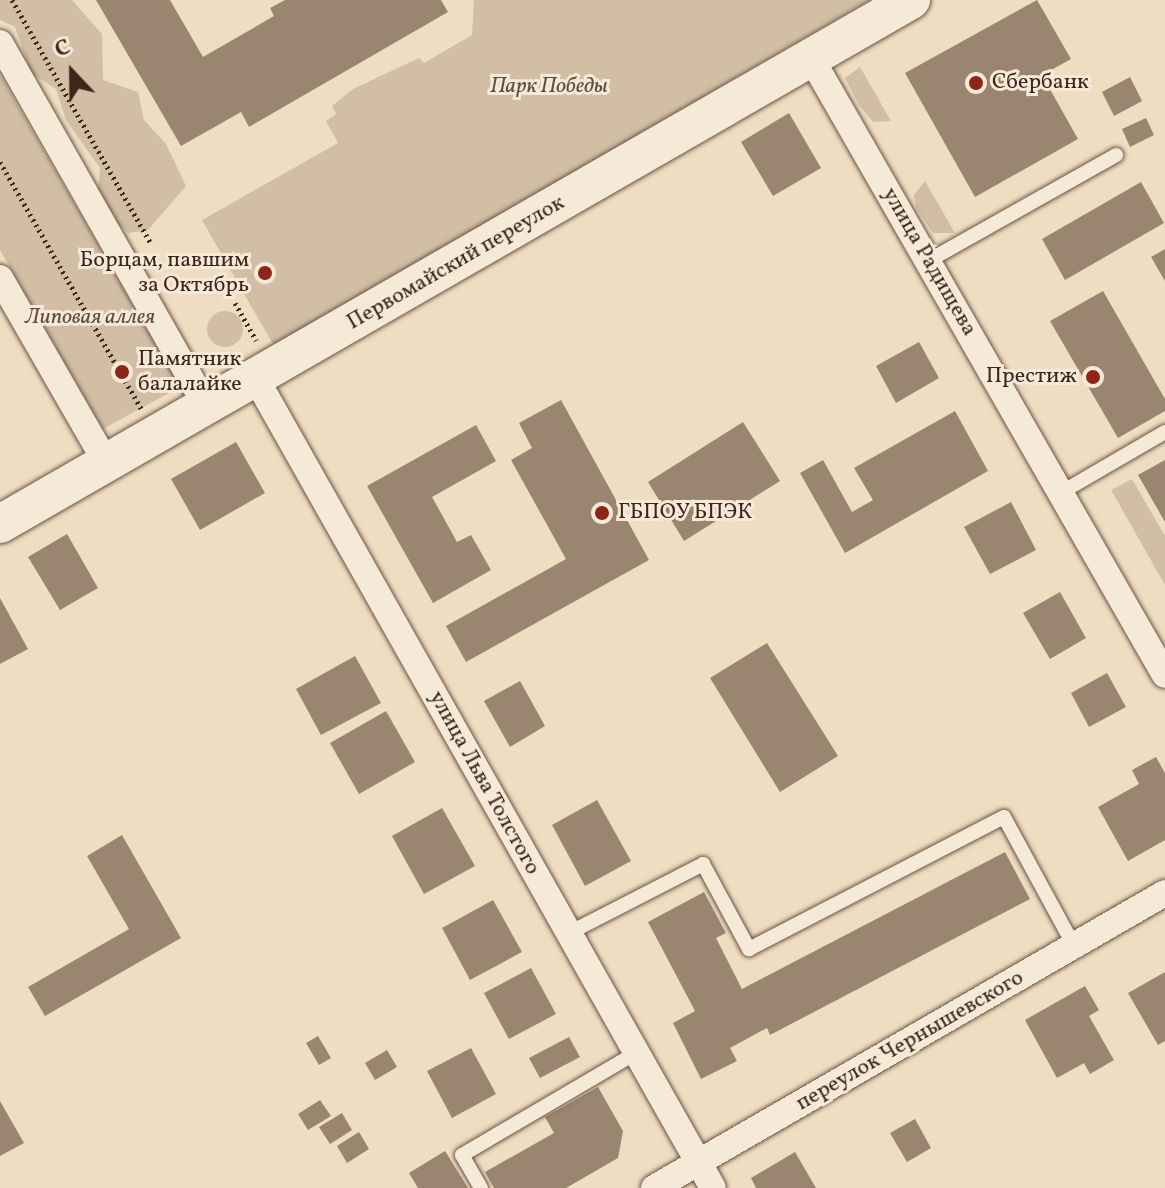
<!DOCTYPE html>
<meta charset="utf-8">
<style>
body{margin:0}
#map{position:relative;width:1165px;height:1188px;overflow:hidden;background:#efddc1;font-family:Vollkorn,serif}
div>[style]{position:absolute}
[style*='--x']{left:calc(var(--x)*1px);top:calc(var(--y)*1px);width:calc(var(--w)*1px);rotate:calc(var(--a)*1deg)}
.green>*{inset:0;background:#d1bea5}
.round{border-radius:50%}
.building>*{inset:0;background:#9a8571}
.path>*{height:5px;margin-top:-2.5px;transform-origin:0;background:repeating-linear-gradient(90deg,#3d261a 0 2px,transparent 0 6px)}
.roads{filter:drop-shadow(0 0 2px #6a5444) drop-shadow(0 0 2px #6a5444)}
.lane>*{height:14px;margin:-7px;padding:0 7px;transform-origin:7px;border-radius:7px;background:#f5e9d7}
.street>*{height:26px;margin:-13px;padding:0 13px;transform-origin:13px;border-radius:13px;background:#f5e9d7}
.secondary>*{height:38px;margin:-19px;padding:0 19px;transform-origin:19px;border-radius:19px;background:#f5e9d7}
.dots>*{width:22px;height:22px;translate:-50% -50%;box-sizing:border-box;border:4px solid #f5e9d7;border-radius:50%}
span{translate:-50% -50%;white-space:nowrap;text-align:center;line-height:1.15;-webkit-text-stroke:6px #f5e9d7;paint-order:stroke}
.poi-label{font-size:22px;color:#3d261a}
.left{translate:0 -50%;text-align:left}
.right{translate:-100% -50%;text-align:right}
.park-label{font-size:22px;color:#624c3d;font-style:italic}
.street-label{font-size:22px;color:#3d261a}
.north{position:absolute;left:32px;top:32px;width:80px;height:80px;-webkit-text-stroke:6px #f5e9d7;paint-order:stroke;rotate:338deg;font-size:22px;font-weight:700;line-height:32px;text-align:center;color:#3d261a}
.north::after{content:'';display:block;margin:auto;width:28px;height:36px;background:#3d261a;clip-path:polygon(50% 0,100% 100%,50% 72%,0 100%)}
</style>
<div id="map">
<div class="green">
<div style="clip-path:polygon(0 0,72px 0,102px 34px,103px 80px,138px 92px,144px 120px,166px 144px,186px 186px,148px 230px,128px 233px,111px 217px,98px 192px,100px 168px,66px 120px,56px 89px,31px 73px,15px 27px,0 20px)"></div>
<div style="clip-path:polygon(474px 0,870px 0,274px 346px,202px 220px,338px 143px,326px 121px,336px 114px,332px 106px,353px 89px,419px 58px,424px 63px,472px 35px)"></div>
<div style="clip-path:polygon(860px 67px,891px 121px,873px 122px,859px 105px,845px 78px)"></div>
<div style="clip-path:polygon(0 75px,180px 387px,103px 429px,0 250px)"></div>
<div style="clip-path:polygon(925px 181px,955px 233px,933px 233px,916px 208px,914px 195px)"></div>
<div class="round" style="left:207px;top:311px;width:36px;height:36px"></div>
<div style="clip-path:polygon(1132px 479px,1165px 536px,1165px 585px,1111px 490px)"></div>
</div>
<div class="building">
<div style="clip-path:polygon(96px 0,170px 0,203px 57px,274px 16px,270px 8px,285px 0,441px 0,448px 12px,249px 127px,241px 112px,181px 146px)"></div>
<div style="clip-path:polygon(1037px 0,1071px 59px,1042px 75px,1078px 139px,975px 197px,905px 73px)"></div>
<div style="clip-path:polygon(1130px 77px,1142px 101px,1114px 116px,1102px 92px)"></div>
<div style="clip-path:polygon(789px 113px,821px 168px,773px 196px,741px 142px)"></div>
<div style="clip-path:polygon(1146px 118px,1154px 135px,1130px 147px,1122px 129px)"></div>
<div style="clip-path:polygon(1141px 182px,1164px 223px,1065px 280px,1042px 239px)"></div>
<div style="clip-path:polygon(1165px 249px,1165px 281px,1151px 257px)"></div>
<div style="clip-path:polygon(1103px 291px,1165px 399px,1165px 411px,1118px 438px,1050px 321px)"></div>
<div style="clip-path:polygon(919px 342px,939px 378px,896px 403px,876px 366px)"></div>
<div style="clip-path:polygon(561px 400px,649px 560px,466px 662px,446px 626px,566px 559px,511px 460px,532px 448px,519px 423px)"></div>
<div style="clip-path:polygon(955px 411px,988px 471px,845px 553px,800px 473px,823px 460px,852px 512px,873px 500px,854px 468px)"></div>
<div style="clip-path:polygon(743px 422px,780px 481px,684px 541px,648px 482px)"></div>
<div style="clip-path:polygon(476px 425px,496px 461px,432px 497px,457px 542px,471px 535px,491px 570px,433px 603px,367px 486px)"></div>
<div style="clip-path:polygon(236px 442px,265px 493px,200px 530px,171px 479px)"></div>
<div style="clip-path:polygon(1165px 460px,1165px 522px,1138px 475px)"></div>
<div style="clip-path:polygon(1011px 502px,1036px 550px,990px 574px,964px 527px)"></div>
<div style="clip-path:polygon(67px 534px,98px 588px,60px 610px,28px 557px)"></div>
<div style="clip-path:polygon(1060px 592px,1086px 638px,1050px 659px,1023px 613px)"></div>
<div style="clip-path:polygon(0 598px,28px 649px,0 664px)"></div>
<div style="clip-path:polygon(767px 643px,838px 756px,780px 792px,710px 678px)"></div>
<div style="clip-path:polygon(355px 656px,381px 703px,321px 735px,296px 689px)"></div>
<div style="clip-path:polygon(1107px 673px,1126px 707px,1089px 727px,1071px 693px)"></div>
<div style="clip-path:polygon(520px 681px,545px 726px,510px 747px,484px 701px)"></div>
<div style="clip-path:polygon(386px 711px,415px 762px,359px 794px,330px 743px)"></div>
<div style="clip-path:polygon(1156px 757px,1165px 773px,1165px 840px,1128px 861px,1098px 807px,1139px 784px,1132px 770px)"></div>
<div style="clip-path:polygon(597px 800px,631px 861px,585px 886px,552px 825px)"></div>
<div style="clip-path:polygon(442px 808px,475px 866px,424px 894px,392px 836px)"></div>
<div style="clip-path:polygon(122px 835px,181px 938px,45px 1016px,28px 987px,129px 929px,87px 856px)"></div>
<div style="clip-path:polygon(1005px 852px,1030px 899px,770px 1035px,767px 1028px,730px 1048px,737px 1061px,701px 1079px,673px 1023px,695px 1011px,648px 922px,704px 892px,726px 933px,716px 938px,742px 989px)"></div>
<div style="clip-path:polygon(493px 900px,522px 952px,470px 980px,442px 928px)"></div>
<div style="clip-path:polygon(531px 968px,556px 1014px,509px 1039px,484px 993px)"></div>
<div style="clip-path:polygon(1165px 972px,1165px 1041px,1158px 1045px,1128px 993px)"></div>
<div style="clip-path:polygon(1085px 986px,1099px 1010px,1089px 1016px,1114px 1060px,1090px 1074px,1084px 1063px,1057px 1078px,1025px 1020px)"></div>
<div style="clip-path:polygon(318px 1036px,331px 1058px,319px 1065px,306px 1043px)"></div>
<div style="clip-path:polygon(569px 1037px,580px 1057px,540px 1078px,529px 1058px)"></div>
<div style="clip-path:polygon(471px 1048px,496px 1094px,452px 1118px,427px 1071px)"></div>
<div style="clip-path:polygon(387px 1050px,397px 1067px,375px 1080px,365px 1063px)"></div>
<div style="clip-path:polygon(598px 1087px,623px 1131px,618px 1158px,566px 1188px,494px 1188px,485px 1172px,554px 1133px,545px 1117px)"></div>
<div style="clip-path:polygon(320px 1100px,331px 1116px,308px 1130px,298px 1114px)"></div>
<div style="clip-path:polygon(0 1101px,24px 1143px,0 1156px)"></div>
<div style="clip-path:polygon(342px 1113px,352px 1130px,330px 1144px,319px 1127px)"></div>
<div style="clip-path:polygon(915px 1119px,931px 1148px,907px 1162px,890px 1133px)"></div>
<div style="clip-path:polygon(359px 1132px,369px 1149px,347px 1163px,337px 1146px)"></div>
<div style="clip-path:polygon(445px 1151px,468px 1188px,418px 1188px,409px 1173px)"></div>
<div style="clip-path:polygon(795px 1152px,816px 1188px,756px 1188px,751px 1178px)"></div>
</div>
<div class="path">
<div style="--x:12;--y:0;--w:279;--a:60.3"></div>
<div style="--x:0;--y:162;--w:284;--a:60.2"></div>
<div style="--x:235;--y:303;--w:43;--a:60.4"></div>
</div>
<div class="roads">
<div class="lane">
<div style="--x:928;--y:261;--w:216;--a:-29.4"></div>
<div style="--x:1062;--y:492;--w:119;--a:-30.2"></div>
<div style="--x:569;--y:933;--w:151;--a:-27.2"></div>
<div style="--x:703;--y:864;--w:97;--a:61.6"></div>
<div style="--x:749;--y:949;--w:287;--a:-27.4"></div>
<div style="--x:1004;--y:817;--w:147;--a:61.5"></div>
<div style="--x:481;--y:1188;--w:38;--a:-120"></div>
<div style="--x:462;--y:1155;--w:202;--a:-30.4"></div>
</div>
<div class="street">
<div style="--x:0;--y:43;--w:417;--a:60.4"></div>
<div style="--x:811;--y:58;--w:711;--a:60.16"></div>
<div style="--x:0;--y:278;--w:212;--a:60.1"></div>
<div style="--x:255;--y:377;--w:931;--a:60.55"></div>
<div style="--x:654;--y:1188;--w:590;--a:-30"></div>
</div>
<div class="secondary">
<div style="--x:0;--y:524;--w:1051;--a:-29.91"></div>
</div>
</div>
<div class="dots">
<div style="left:976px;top:83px;background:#8f2418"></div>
<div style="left:265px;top:273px;background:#8f2418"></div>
<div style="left:122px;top:372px;background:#8f2418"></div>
<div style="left:1093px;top:377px;background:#8f2418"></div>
<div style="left:602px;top:513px;background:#8f2418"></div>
</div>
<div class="poi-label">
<span class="left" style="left:992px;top:83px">Сбербанк</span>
<span class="right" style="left:249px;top:273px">Борцам, павшим<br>за Октябрь</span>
<span class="left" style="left:138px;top:372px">Памятник<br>балалайке</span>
<span class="right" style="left:1077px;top:377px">Престиж</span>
<span class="left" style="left:618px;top:513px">ГБПОУ БПЭК</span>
</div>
<div class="park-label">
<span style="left:549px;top:87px">Парк Победы</span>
<span style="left:90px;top:318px">Липовая аллея</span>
</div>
<div class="street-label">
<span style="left:929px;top:262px;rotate:60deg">улица Радищева</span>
<span style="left:456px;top:263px;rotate:-30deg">Первомайский переулок</span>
<span style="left:484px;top:783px;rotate:61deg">улица Льва Толстого</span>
<span style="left:910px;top:1041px;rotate:-30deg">переулок Чернышевского</span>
</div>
<div class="north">С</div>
</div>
